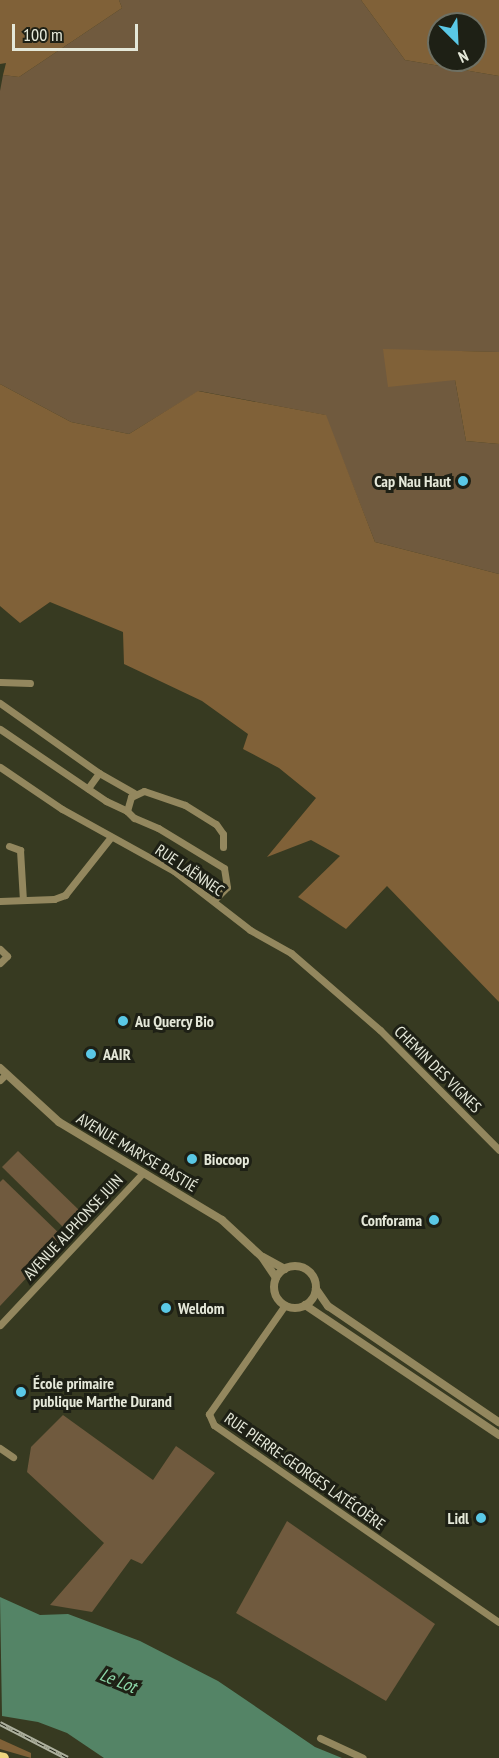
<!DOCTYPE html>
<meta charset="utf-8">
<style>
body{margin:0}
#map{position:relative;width:499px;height:1758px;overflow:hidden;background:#373a21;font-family:"PT Sans Narrow",sans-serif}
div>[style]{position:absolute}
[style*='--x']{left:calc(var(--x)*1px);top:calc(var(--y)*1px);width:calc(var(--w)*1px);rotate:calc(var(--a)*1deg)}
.green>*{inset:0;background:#705a3e}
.forest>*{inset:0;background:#806138}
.water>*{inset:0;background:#548466}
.minor>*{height:7px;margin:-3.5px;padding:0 3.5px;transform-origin:3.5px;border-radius:3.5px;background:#93875e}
.tertiary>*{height:8px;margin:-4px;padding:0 4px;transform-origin:4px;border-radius:4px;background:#93875e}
.tertiary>.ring{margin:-4px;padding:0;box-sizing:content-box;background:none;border:8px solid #93875e;border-radius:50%}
.primary>*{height:10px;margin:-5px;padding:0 5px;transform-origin:5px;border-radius:5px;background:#efd67f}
.rail>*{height:4.5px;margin-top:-2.25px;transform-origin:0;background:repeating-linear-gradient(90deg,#1e2015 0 7px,#aeb19f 0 14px);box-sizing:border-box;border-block:2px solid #aeb19f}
.dots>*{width:16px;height:16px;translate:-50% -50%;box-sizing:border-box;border:3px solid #1e2015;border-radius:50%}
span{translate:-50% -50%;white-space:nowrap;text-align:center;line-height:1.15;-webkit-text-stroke:6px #1e2015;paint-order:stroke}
.poi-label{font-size:16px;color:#e5e8d9;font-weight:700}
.right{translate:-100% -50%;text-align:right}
.left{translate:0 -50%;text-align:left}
.street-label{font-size:16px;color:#e5e8d9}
.water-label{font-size:18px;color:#8cd7a8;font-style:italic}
.north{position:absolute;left:427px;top:12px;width:60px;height:60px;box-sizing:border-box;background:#1e2015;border:2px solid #6e7063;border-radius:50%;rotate:156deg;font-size:16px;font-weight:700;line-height:24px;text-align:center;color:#e5e8d9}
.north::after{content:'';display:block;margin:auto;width:21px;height:27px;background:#5ac8e6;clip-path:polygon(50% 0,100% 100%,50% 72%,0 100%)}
.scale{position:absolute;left:12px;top:24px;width:126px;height:27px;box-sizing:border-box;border:3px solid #e5e8d9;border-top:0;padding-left:8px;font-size:18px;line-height:21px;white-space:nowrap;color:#e5e8d9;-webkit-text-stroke:4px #1e2015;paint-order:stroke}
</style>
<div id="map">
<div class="green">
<div style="clip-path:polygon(119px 0,361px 0,405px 60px,499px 76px,499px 352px,384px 350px,455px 380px,466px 441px,499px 444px,499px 574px,375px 542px,325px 415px,199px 391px,129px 434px,71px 422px,0 384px,0 91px,3px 75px,19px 77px,122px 8px)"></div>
<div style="clip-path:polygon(18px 1151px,80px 1211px,64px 1228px,2px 1167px)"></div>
<div style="clip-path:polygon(3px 1179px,64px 1238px,0 1306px,0 1182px)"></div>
<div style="clip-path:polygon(63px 1415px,153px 1480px,176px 1446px,215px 1473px,142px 1564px,131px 1559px,92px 1612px,50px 1605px,104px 1543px,27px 1472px,31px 1447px)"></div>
<div style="clip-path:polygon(287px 1521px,435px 1624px,386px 1701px,236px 1613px)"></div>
</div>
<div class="forest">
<div style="clip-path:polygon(0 0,119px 0,122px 8px,19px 77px,3px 75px,6px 63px,0 64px)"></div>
<div style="clip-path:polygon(evenodd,361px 0,499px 0,499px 76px,405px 60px,361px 0,439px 24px,475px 24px,475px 60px,439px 60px,439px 24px)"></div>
<div style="clip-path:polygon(383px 349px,499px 352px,499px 444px,466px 441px,455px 380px,388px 387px)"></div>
<div style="clip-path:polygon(0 384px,71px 422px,129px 434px,198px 391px,326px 415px,375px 542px,499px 574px,499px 1002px,387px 886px,346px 929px,298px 897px,340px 856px,311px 840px,267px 857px,316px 798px,279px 768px,243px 749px,248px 734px,202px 701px,124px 664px,123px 632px,50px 602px,20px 623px,0 606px)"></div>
<div style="clip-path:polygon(0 1739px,31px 1753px,31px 1758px,0 1749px)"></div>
</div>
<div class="water">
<div style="clip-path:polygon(0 1597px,40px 1615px,68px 1614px,140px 1641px,218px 1681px,315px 1747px,342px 1758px,104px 1758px,67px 1733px,38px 1722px,2px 1716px)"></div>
</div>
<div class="minor">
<div style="--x:0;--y:682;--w:30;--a:2"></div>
<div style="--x:0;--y:703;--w:121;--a:35.3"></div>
<div style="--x:99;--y:773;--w:19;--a:126"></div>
<div style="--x:0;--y:729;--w:128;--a:34.2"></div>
<div style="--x:106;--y:801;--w:23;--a:25"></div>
<div style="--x:0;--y:767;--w:75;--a:34.1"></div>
<div style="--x:62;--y:809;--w:128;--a:29"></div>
<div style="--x:174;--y:871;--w:96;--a:37.8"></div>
<div style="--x:250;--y:930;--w:47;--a:29.3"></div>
<div style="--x:291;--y:953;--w:118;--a:40.9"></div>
<div style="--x:380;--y:1030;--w:169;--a:45.2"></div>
<div style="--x:99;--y:773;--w:40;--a:29.7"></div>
<div style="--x:9;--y:846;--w:12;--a:20"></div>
<div style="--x:20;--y:850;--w:50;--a:86.6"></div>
<div style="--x:214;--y:900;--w:18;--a:-45"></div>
<div style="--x:227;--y:887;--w:19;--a:-99"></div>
<div style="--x:224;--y:868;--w:77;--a:-148.8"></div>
<div style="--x:158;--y:828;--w:26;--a:-157"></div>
<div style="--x:134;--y:818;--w:10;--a:-135"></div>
<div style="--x:127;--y:811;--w:15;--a:-74"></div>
<div style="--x:131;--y:797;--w:14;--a:-25"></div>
<div style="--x:144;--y:791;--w:43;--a:18.9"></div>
<div style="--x:185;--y:805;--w:36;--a:32"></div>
<div style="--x:216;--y:824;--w:12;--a:55"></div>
<div style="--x:223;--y:834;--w:13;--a:90"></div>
<div style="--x:0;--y:901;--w:54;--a:-2.1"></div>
<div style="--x:54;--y:899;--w:12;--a:-20"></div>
<div style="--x:65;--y:895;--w:74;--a:-51.6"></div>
<div style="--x:0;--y:949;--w:10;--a:45"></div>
<div style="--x:7;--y:956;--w:10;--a:135"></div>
<div style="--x:0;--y:1080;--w:7;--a:-45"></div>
<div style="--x:285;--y:1305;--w:133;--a:124.9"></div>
<div style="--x:209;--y:1414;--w:12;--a:66"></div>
<div style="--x:214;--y:1425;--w:346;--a:34.7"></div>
<div style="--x:0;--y:1325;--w:206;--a:-46.8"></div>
<div style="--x:0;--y:1448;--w:16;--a:35"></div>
<div style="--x:320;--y:1738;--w:47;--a:24.9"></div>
</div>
<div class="tertiary">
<div style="--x:0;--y:1068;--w:80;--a:42.5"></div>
<div style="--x:59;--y:1122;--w:190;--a:31"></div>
<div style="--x:222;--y:1220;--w:54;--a:42.8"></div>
<div style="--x:262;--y:1257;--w:25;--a:56"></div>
<div style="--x:263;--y:1257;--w:25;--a:29"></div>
<div class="ring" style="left:274px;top:1266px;width:34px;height:34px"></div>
<div style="--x:316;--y:1289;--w:21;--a:55"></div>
<div style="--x:328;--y:1306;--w:207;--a:34.2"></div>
<div style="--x:305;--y:1305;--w:234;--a:33.8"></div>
</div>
<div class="primary">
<div style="--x:0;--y:1757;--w:4;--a:14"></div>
</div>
<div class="rail">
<div style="--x:0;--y:1723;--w:76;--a:27.2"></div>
</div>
<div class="dots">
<div style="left:463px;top:481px;background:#5ac8e6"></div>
<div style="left:123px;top:1021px;background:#5ac8e6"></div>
<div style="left:91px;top:1054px;background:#5ac8e6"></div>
<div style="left:192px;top:1159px;background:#5ac8e6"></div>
<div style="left:434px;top:1220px;background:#5ac8e6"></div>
<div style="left:166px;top:1308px;background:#5ac8e6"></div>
<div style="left:21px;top:1392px;background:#5ac8e6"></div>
<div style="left:481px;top:1518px;background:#5ac8e6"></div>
</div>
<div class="poi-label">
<span class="right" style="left:451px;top:481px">Cap Nau Haut</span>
<span class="left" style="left:135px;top:1021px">Au Quercy Bio</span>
<span class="left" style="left:103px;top:1054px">AAIR</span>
<span class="left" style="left:204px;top:1159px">Biocoop</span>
<span class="right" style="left:422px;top:1220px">Conforama</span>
<span class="left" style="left:178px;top:1308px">Weldom</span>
<span class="left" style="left:33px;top:1392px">École primaire<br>publique Marthe Durand</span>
<span class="right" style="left:469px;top:1518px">Lidl</span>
</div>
<div class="street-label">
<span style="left:190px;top:870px;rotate:34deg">RUE LAËNNEC</span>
<span style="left:438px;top:1069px;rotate:45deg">CHEMIN DES VIGNES</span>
<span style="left:137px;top:1152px;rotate:31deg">AVENUE MARYSE BASTIÉ</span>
<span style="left:73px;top:1227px;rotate:-47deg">AVENUE ALPHONSE JUIN</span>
<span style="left:305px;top:1471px;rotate:35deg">RUE PIERRE-GEORGES LATÉCOÈRE</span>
</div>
<div class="water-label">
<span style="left:118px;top:1681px;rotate:22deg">Le Lot</span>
</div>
<div class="north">N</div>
<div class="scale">100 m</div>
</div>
